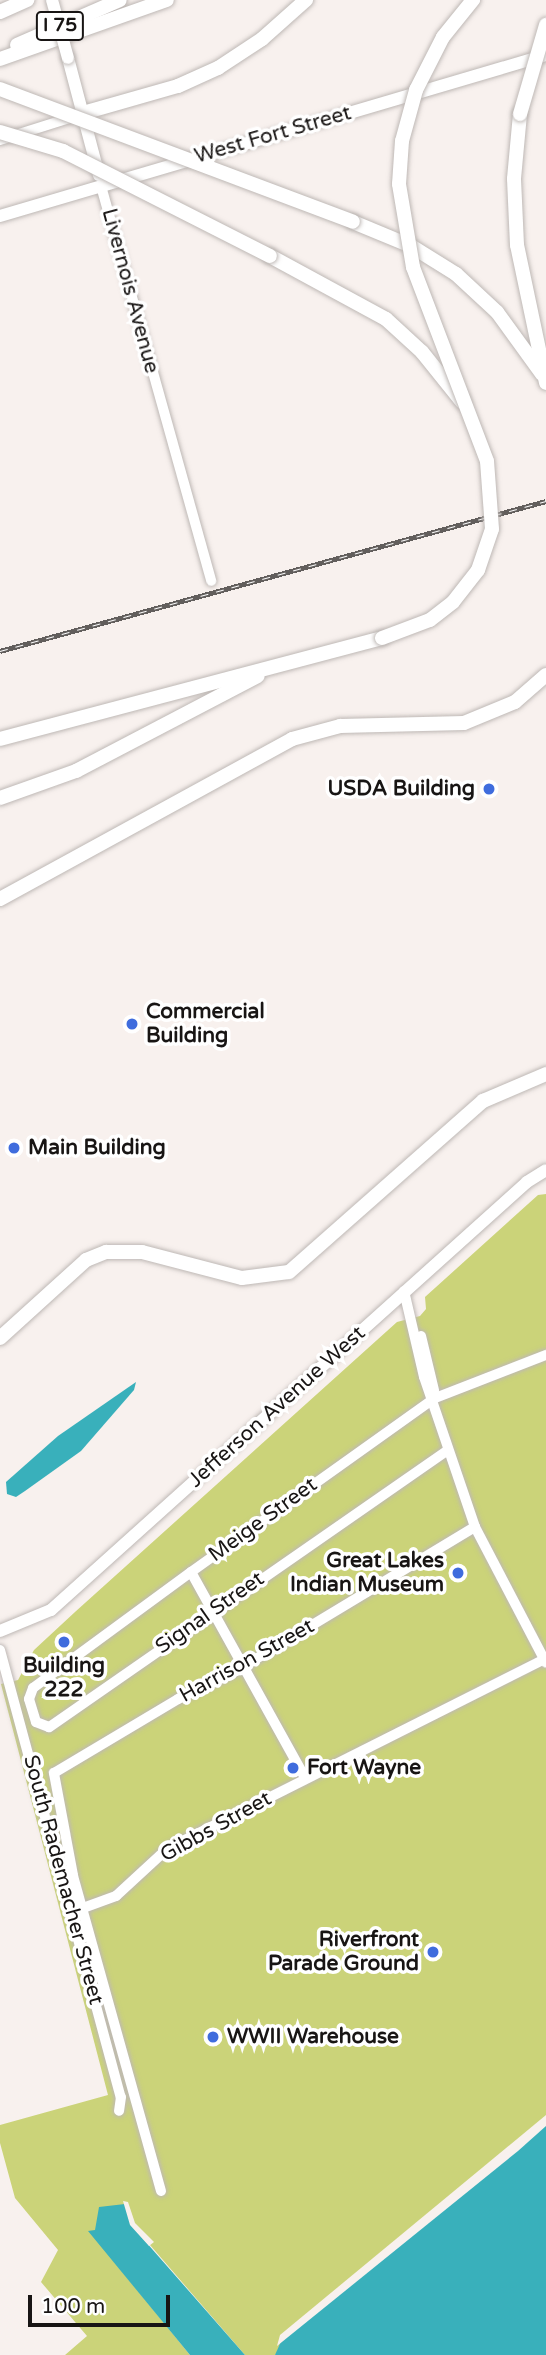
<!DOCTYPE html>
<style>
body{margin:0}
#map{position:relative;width:546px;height:2355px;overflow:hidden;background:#f8f1ee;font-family:"Varela Round",sans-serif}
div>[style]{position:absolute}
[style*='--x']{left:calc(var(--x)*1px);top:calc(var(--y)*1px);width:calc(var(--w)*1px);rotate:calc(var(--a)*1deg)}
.green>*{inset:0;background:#cbd379}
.water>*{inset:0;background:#39b0bb}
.pier>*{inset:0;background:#f8f1ee}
.roads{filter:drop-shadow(0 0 2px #beb8b5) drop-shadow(0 0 2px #beb8b5)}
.minor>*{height:10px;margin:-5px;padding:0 5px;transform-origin:5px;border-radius:5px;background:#fff}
.major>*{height:12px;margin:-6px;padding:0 6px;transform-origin:6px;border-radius:6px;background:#fff}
.highway>*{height:14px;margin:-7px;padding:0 7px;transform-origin:7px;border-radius:7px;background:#fff}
.rail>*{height:5px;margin-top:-2.5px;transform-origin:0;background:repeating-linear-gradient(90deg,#fff 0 8px,#625e5c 0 16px);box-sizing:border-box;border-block:2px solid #625e5c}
.bridges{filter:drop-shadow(0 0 2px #beb8b5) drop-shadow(0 0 2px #beb8b5)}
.major-bridge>*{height:12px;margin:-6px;padding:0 6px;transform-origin:6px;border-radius:6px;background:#fff}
.highway-bridge>*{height:14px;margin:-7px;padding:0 7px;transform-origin:7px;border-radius:7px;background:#fff}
.dots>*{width:19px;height:19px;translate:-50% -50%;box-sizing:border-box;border:4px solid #fff;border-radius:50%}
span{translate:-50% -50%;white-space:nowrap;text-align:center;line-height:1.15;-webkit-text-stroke:7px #fff;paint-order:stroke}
.shield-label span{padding:2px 5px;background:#fff;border:2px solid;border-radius:5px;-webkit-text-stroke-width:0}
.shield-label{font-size:19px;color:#181514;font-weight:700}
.street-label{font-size:21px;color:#181514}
.poi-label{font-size:21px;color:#181514;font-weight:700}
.right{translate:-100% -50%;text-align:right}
.left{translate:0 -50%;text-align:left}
.scale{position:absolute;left:28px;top:2295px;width:142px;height:32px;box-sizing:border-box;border:4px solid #181514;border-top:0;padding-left:9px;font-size:21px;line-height:24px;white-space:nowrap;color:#181514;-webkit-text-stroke:5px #fff;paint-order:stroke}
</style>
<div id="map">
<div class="green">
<div style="clip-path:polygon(546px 1194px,546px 2118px,275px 2355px,245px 2355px,150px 2245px,103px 2248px,190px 2355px,65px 2355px,87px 2336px,41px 2282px,58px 2250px,15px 2198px,0 2143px,0 2125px,108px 2095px,1px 1684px,18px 1680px,34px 1650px,75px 1612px,397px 1322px,420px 1316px,426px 1309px,425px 1297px,538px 1195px)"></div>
</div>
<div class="water">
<div style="clip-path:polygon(136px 1382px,134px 1390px,81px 1451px,25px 1491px,16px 1497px,7px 1494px,6px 1482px,58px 1436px)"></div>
<div style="clip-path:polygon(546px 2118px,546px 2355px,275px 2355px,283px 2337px)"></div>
<div style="clip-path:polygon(125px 2204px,131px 2225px,245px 2355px,190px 2355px,88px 2231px,95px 2230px,99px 2207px)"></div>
</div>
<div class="pier">
<div style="clip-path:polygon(546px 2115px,546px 2126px,518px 2151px,277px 2346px,280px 2335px)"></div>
<div style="clip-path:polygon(123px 2201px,128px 2202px,135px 2223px,154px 2242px,149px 2246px,130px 2225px)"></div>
</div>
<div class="roads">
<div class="minor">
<div style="--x:0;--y:140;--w:77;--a:-17.5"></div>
<div style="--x:101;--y:186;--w:410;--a:74.4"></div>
<div style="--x:404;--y:1291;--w:88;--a:76.9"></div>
<div style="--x:424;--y:1377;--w:158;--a:71.2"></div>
<div style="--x:475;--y:1527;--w:153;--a:62.4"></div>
<div style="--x:421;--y:1336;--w:56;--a:76.5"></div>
<div style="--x:448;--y:1450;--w:486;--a:145.2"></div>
<div style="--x:49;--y:1727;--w:14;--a:-159"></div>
<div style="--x:36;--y:1722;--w:24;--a:-107"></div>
<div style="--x:29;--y:1699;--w:12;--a:-70"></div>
<div style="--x:33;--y:1688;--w:196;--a:-36.3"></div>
<div style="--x:191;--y:1572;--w:300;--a:-35.5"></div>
<div style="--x:435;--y:1398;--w:119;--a:-21.2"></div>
<div style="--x:191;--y:1572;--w:235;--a:61"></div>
<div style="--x:0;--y:1650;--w:463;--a:74.9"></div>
<div style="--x:121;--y:2097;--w:14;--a:98"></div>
<div style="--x:83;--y:1908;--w:35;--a:-20"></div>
<div style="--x:116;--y:1896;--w:69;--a:-42.7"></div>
<div style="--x:167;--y:1849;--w:422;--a:-26.7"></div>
<div style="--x:161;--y:2191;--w:328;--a:-105.6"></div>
<div style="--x:73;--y:1875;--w:104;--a:-100.6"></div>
<div style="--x:54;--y:1773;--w:144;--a:-30.8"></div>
<div style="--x:178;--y:1699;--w:64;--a:-25.8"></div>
<div style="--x:236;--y:1671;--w:279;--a:-31.1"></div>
</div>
<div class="major">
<div style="--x:68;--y:58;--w:121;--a:75.2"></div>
<div style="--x:0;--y:216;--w:569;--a:-16.43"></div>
<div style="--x:0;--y:1631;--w:55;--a:-22.4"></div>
<div style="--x:51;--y:1610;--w:640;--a:-41.96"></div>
<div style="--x:527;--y:1182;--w:22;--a:-32"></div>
</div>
<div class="highway">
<div style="--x:0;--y:12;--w:30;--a:-24"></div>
<div style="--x:17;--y:45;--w:112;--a:-23.6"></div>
<div style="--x:0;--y:59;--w:177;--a:-19.5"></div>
<div style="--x:83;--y:113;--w:99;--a:-15.9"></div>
<div style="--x:178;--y:86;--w:44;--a:-24.2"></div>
<div style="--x:218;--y:68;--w:53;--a:-33.4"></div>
<div style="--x:262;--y:39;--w:59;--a:-41.6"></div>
<div style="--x:520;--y:114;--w:65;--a:95.3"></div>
<div style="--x:514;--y:179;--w:66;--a:87.4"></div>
<div style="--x:517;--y:245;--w:141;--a:78.1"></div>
<div style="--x:353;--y:222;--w:63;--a:22.5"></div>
<div style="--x:411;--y:246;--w:53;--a:31.9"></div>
<div style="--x:456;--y:274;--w:56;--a:42.8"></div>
<div style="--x:497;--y:312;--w:77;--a:54"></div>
<div style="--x:270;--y:256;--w:132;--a:28.5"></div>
<div style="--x:386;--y:319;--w:49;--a:42.5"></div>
<div style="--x:422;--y:352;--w:64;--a:51.3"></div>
<div style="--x:0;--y:739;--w:395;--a:-14.8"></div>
<div style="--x:0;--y:798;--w:81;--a:-19.6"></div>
<div style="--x:76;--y:771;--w:205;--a:-27.6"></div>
<div style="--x:0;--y:899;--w:333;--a:-28.7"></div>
<div style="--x:292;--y:739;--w:50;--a:-15.2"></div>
<div style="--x:340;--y:726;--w:124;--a:-1.4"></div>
<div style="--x:464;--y:723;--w:55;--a:-22.4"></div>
<div style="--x:515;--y:702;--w:41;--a:-41.1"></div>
<div style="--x:0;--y:1338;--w:116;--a:-42.2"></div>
<div style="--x:86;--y:1260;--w:22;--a:-22"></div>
<div style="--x:106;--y:1252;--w:36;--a:0"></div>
<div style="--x:142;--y:1252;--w:103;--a:14.6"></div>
<div style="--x:242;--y:1278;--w:47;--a:-7.3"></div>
<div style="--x:289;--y:1272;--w:259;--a:-41.4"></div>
<div style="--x:483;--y:1101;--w:69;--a:-23.2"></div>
</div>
</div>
<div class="rail">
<div style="--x:0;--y:651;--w:566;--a:-15.36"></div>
</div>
<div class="bridges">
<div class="major-bridge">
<div style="--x:52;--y:0;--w:60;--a:74.6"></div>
</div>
<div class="highway-bridge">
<div style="--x:0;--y:89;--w:377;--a:20.6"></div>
<div style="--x:520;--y:114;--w:93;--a:-73.7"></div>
<div style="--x:0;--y:132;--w:66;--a:16.8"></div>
<div style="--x:63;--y:151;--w:232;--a:26.9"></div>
<div style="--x:382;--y:638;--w:51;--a:-20.6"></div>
<div style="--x:430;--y:620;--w:29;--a:-38"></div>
<div style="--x:453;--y:602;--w:41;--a:-52"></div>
<div style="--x:478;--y:570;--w:43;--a:-71.1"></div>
<div style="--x:492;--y:529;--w:68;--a:-94.2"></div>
<div style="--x:487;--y:461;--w:208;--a:-110.9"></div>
<div style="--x:413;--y:267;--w:84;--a:-99.6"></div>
<div style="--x:399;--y:184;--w:43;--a:-86"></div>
<div style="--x:402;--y:141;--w:53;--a:-74.6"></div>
<div style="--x:416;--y:90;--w:59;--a:-63"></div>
<div style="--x:443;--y:37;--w:48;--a:-51"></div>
</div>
</div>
<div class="dots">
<div style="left:489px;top:789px;background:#3f6cdd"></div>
<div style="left:132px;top:1024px;background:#3f6cdd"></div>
<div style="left:14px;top:1148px;background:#3f6cdd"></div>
<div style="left:458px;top:1573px;background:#3f6cdd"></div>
<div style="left:64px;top:1642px;background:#3f6cdd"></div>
<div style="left:293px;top:1768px;background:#3f6cdd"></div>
<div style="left:433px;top:1952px;background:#3f6cdd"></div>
<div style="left:213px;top:2037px;background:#3f6cdd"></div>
</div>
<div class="shield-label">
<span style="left:60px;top:26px">I 75</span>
</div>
<div class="street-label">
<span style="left:273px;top:135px;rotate:-16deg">West Fort Street</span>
<span style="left:130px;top:291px;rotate:75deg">Livernois Avenue</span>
<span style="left:277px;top:1407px;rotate:-42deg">Jefferson Avenue West</span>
<span style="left:263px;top:1520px;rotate:-36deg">Meige Street</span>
<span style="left:210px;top:1613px;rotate:-35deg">Signal Street</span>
<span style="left:247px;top:1661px;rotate:-29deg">Harrison Street</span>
<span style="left:216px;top:1827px;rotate:-29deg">Gibbs Street</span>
<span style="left:63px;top:1880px;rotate:75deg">South Rademacher Street</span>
</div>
<div class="poi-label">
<span class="right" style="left:475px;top:789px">USDA Building</span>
<span class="left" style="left:146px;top:1024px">Commercial<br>Building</span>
<span class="left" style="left:28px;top:1148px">Main Building</span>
<span class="right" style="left:444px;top:1573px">Great Lakes<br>Indian Museum</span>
<span style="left:64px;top:1678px">Building<br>222</span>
<span class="left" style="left:307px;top:1768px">Fort Wayne</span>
<span class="right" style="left:419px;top:1952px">Riverfront<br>Parade Ground</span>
<span class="left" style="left:227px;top:2037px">WWII Warehouse</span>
</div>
<div class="scale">100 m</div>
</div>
